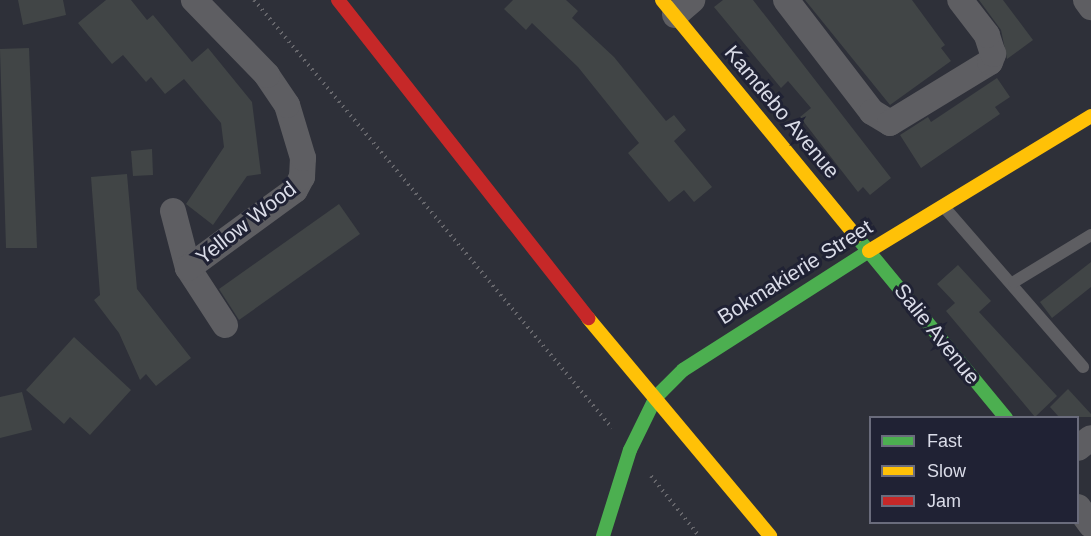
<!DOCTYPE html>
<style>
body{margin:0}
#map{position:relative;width:1091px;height:536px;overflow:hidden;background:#2e3039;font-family:Helvetica,sans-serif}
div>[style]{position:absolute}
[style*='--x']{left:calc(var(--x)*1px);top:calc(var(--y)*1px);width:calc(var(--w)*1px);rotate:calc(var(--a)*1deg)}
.building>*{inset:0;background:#414546}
.path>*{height:4px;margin-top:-2px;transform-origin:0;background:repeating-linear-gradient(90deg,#67676c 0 1.5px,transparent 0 6px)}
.lane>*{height:12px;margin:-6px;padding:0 6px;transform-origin:6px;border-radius:6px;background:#5e5e62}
.street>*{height:26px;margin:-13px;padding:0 13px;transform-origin:13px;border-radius:13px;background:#5e5e62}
.fast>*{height:14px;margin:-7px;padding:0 7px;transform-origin:7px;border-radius:7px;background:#4caf50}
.slow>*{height:14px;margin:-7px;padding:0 7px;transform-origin:7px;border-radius:7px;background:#ffc107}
.jam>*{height:14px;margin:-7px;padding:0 7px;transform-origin:7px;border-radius:7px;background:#c62828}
span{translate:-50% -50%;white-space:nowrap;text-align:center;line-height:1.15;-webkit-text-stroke:6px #202234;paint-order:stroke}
.street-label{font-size:21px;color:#dadce8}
.legend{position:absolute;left:869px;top:416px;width:210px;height:108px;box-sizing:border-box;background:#202234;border:2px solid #6a6c7c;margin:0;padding:8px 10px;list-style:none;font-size:18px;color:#dadce8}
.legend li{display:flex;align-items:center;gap:12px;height:30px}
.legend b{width:30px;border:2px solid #6a6c7c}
</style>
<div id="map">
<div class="building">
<div style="clip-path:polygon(18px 0,63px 0,66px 15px,23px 25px)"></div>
<div style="clip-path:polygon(106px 0,131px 0,147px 20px,153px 15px,192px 62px,208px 48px,252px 102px,261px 174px,247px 176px,213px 225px,186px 204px,224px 147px,221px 123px,184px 79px,165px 94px,151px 77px,146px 82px,123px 55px,112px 64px,78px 23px)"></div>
<div style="clip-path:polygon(513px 0,566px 0,578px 11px,572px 18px,614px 57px,666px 121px,674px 115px,686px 130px,674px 141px,712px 187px,694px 202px,684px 190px,669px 202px,628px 153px,639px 143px,578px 67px,532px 23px,526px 30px,504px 9px)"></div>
<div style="clip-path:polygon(723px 0,753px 0,891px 178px,870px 195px,863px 187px,858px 192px,800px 117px,811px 108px,788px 81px,781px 88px,714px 7px)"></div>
<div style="clip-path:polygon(805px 0,912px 0,945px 45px,941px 48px,951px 61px,890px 105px)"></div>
<div style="clip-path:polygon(979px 0,1003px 0,1033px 40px,1007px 59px,1001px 30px)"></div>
<div style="clip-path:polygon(29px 48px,37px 248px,6px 248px,0 49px)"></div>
<div style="clip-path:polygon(997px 78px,1010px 97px,995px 107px,1000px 114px,921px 168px,900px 135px,928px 117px,931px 122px)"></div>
<div style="clip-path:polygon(152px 149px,153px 175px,133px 176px,131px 151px)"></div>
<div style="clip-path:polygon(127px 174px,137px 289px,191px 358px,156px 386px,146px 374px,140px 380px,119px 333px,94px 300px,100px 295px,91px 177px)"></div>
<div style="clip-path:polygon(339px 204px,360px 234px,239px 320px,219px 289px)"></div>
<div style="clip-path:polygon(1091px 262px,1091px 287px,1052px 318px,1040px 302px)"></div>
<div style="clip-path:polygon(958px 265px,991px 301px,979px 312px,1057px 396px,1035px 417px,946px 311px,955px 303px,937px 284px)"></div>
<div style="clip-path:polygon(74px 337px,131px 390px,90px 435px,70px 417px,64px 424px,26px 390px)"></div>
<div style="clip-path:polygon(1068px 389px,1091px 414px,1091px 417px,1059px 417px,1050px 407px)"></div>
<div style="clip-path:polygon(22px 392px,32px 430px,0 438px,0 397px)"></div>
</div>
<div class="path">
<div style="--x:254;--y:0;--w:558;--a:50.09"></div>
<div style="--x:651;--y:476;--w:77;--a:51.3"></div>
</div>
<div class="lane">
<div style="--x:944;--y:207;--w:212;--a:49"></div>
<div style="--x:1014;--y:282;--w:90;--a:-31.4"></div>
</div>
<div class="street">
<div style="--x:786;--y:0;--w:141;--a:52.5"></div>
<div style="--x:872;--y:112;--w:21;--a:31"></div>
<div style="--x:890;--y:123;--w:117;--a:-31.4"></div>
<div style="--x:990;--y:62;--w:9;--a:-69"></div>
<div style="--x:993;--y:54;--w:20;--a:-108"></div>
<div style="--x:987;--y:35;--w:44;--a:-127.6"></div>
<div style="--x:1086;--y:0;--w:9;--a:54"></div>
<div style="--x:675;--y:15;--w:23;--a:-41"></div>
<div style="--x:173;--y:211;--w:59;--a:75.3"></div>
<div style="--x:188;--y:268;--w:68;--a:57"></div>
<div style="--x:188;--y:268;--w:132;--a:-36.1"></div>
<div style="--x:295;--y:190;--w:15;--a:-62"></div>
<div style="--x:302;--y:177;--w:19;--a:-87"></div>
<div style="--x:303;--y:158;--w:55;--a:-106.8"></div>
<div style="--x:287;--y:105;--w:36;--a:-124"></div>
<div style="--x:267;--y:75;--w:105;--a:-134.2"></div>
<div style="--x:1078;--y:448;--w:16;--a:-38"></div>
<div style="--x:1078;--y:507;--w:22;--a:54"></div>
</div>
<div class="fast">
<div style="--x:856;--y:236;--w:236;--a:50.5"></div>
<div style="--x:603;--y:536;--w:90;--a:-72.6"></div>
<div style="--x:630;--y:450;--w:59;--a:-63.9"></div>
<div style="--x:656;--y:397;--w:38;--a:-45"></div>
<div style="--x:683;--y:370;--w:221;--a:-32.6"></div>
</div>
<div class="slow">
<div style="--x:662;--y:0;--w:306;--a:50.6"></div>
<div style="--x:869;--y:251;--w:260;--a:-31.3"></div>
<div style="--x:588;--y:318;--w:284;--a:50.1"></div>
</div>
<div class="jam">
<div style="--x:338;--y:0;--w:405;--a:51.8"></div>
</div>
<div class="street-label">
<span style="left:782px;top:112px;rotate:50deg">Kamdebo Avenue</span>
<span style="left:246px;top:223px;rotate:-38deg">Yellow Wood</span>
<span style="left:795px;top:272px;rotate:-32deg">Bokmakierie Street</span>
<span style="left:937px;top:334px;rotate:51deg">Salie Avenue</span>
</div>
<ul class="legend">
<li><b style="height:8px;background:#4caf50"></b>Fast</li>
<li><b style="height:8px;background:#ffc107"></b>Slow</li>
<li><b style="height:8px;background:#c62828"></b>Jam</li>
</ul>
</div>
